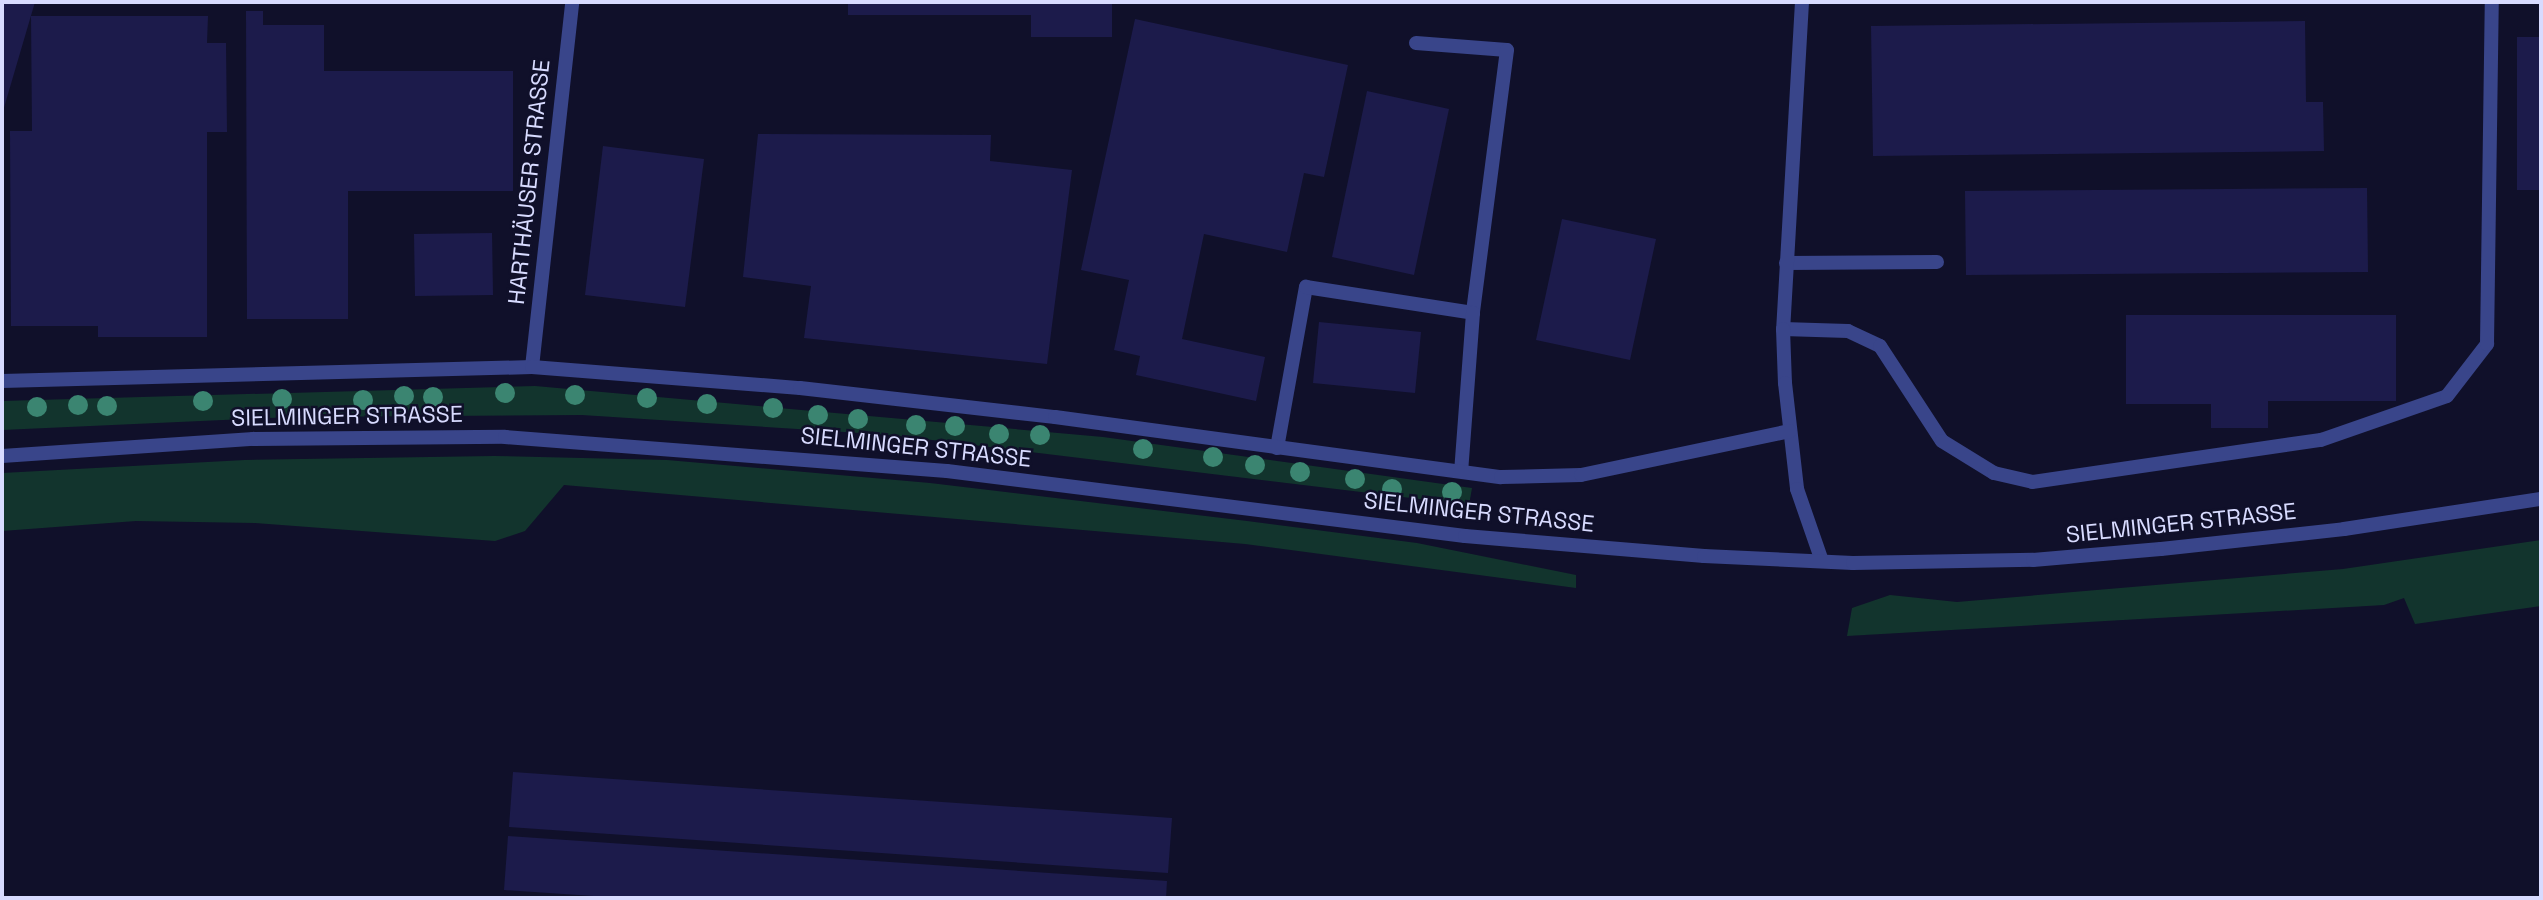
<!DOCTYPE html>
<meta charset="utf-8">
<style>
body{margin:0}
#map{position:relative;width:2543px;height:900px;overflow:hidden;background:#10102a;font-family:"Space Grotesk",sans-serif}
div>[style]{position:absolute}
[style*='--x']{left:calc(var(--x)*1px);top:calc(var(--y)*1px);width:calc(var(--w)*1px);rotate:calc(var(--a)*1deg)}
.green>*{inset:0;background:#12342d}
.building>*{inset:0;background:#1c1b4b}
.service>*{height:14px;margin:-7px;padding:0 7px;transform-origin:7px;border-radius:7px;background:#39458a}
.minor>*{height:14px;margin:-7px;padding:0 7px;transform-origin:7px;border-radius:7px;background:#39458a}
.tertiary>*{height:14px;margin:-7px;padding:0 7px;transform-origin:7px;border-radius:7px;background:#39458a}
.trees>*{width:20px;height:20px;margin:-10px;border-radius:50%;background:#3b8571}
span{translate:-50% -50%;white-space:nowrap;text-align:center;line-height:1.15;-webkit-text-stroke:5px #10102a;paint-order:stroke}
.street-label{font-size:23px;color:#d8dbff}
.frame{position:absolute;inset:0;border:4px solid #d8dbff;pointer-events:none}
</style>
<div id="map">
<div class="green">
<div style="clip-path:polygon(535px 386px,1103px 437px,1472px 488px,1469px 505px,891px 435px,582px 415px,290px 417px,2px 430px,2px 401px)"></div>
<div style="clip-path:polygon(494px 456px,667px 460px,930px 483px,1247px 521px,1417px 543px,1576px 575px,1576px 588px,1245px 544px,564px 485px,525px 531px,495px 541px,255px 523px,136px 521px,2px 531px,2px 473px,245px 460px)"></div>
<div style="clip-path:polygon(2541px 540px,2541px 606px,2415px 624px,2404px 598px,2384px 605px,1847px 636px,1852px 608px,1890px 595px,1957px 602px,2343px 569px)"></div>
</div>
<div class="building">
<div style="clip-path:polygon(2px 2px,35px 2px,3px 111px,2px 111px)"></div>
<div style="clip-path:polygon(848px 2px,1112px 2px,1112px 37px,1031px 37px,1031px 15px,848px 15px)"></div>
<div style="clip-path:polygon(246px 11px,263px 11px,263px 25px,324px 25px,324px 71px,513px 71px,513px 191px,348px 191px,348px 319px,247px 319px)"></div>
<div style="clip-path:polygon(31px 16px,208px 16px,207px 43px,226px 43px,227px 132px,207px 132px,207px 337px,98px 337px,98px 326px,11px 326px,10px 131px,32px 131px)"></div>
<div style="clip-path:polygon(1135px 19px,1348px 65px,1324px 177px,1304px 173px,1287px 252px,1204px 234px,1182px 339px,1265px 357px,1256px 401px,1136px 375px,1140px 356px,1114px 350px,1129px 280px,1081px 270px)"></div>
<div style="clip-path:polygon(2305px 21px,2306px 102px,2323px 102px,2324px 151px,1873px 156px,1871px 26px)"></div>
<div style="clip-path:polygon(2517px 37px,2541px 37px,2541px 190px,2517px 190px)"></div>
<div style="clip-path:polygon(1367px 91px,1449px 109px,1414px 275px,1332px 257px)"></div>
<div style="clip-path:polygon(758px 134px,991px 135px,990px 161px,1072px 170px,1047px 364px,804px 338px,811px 286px,743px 277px)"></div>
<div style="clip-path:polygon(603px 146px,704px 159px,685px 307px,585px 295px)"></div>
<div style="clip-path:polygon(2367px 188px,2368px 272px,1966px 275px,1965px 191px)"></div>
<div style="clip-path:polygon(1562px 219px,1656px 239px,1630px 360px,1536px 340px)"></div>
<div style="clip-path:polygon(492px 233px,493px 295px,415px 296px,414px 234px)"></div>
<div style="clip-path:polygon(2126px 315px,2396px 315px,2396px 401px,2268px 401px,2268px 428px,2211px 428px,2211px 404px,2126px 404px)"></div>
<div style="clip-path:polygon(1319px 322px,1421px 332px,1415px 393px,1313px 383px)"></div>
<div style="clip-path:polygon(513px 772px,1172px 818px,1168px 873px,509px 827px)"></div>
<div style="clip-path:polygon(508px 836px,1167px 881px,1166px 898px,623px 898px,504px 890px)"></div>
</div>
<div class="service">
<div style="--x:1416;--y:43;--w:91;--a:4.4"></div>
<div style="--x:1507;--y:50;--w:265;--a:97.4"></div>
<div style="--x:1786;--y:263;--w:151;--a:-0.4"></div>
<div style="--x:1783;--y:329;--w:65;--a:1.8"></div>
<div style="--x:1848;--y:331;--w:35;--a:25"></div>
<div style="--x:1880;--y:346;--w:113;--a:56.9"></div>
<div style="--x:1942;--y:441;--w:61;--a:31.6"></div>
<div style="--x:1994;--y:473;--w:39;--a:13"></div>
<div style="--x:2032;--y:482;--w:292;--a:-8.3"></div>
<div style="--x:2321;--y:440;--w:133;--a:-19.2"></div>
<div style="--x:2447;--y:396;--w:66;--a:-52.4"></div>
<div style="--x:1277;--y:448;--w:164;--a:-79.8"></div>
<div style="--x:1306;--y:287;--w:169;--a:8.8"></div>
<div style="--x:1473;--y:313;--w:158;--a:94.3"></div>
</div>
<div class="minor">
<div style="--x:1802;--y:2;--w:328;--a:93.3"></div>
<div style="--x:1783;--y:329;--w:54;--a:87.9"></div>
<div style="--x:1785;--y:383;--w:107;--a:83.5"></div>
<div style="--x:1797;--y:489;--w:76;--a:70.9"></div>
<div style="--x:2487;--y:344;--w:342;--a:-89.2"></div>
<div style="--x:532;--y:367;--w:367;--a:-83.7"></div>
<div style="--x:2;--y:381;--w:530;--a:-1.51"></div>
<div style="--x:532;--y:367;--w:269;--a:4.5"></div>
<div style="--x:800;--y:388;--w:257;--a:6.5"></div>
<div style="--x:1055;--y:417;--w:450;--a:7.7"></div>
<div style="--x:1501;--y:477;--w:80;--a:-1.4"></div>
<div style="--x:1581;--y:475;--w:213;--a:-11.9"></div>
</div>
<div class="tertiary">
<div style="--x:2;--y:456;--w:252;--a:-3.9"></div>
<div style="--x:253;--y:439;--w:252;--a:-0.5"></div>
<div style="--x:505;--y:437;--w:443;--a:4.4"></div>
<div style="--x:947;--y:471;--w:522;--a:7.15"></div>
<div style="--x:1465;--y:536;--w:240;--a:4.8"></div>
<div style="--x:1704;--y:556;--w:149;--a:2.7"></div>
<div style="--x:1853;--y:563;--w:180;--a:-1"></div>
<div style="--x:2033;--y:560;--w:128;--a:-4.9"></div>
<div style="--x:2161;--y:549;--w:184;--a:-6.2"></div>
<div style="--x:2344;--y:529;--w:199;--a:-8.7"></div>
</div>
<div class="trees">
<div style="left:505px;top:393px"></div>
<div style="left:575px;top:395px"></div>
<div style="left:404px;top:396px"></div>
<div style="left:433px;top:397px"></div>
<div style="left:647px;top:398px"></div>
<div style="left:282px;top:399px"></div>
<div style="left:363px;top:400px"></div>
<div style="left:203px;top:401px"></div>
<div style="left:707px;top:404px"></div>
<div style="left:78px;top:405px"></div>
<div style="left:107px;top:406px"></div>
<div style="left:37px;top:407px"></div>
<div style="left:773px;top:408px"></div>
<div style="left:818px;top:415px"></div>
<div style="left:858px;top:419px"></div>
<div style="left:916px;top:425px"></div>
<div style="left:955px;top:426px"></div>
<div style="left:999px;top:434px"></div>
<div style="left:1040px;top:435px"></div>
<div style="left:1143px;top:449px"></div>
<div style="left:1213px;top:457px"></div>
<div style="left:1255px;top:465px"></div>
<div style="left:1300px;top:472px"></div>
<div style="left:1355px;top:479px"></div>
<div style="left:1392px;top:489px"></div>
<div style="left:1452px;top:492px"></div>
</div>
<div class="street-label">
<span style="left:529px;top:182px;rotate:-84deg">HARTHÄUSER STRASSE</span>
<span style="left:347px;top:416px;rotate:-1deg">SIELMINGER STRASSE</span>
<span style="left:916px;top:447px;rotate:6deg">SIELMINGER STRASSE</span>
<span style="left:1479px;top:512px;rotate:6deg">SIELMINGER STRASSE</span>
<span style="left:2181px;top:523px;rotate:-6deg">SIELMINGER STRASSE</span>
</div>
<div class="frame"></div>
</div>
